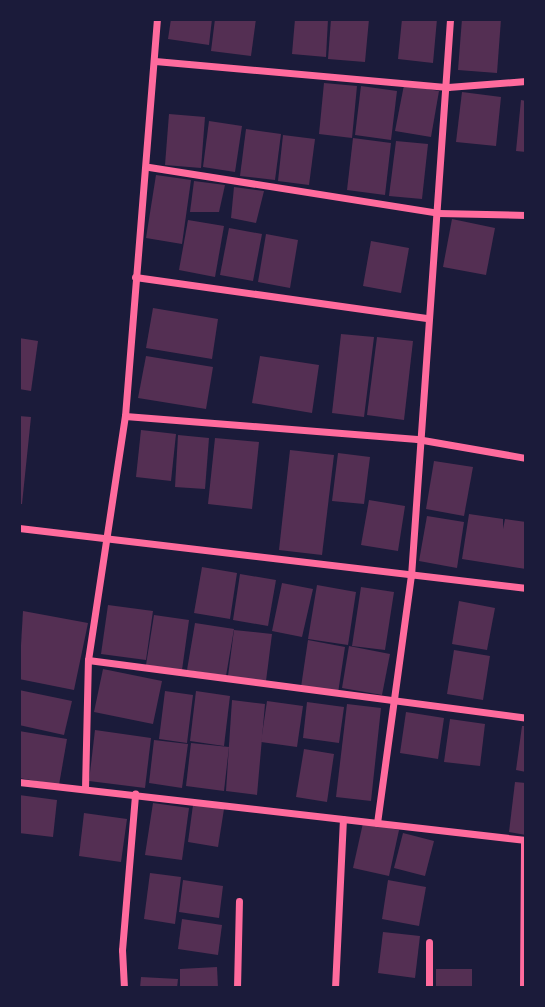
<!DOCTYPE html>
<style>
body{margin:0}
#map{position:relative;width:545px;height:1007px;overflow:hidden;background:#1b1b3a;font-family:"Space Grotesk",sans-serif}
div>[style]{position:absolute}
[style*='--x']{left:calc(var(--x)*1px);top:calc(var(--y)*1px);width:calc(var(--w)*1px);rotate:calc(var(--a)*1deg)}
.building>*{inset:0;background:#542f53}
.minor>*{height:7px;margin:-3.5px;padding:0 3.5px;transform-origin:3.5px;border-radius:3.5px;background:#ff6b9d}
span{translate:-50% -50%;white-space:nowrap;text-align:center;line-height:1.15;-webkit-text-stroke:5px #1b1b3a;paint-order:stroke}
.frame{position:absolute;inset:0;border:21px solid #1b1b3a;pointer-events:none}
</style>
<div id="map">
<div class="building">
<div style="clip-path:polygon(171px 19px,212px 19px,209px 45px,168px 39px)"></div>
<div style="clip-path:polygon(215px 19px,256px 19px,251px 56px,211px 51px)"></div>
<div style="clip-path:polygon(295px 19px,328px 19px,326px 57px,292px 54px)"></div>
<div style="clip-path:polygon(331px 19px,369px 19px,365px 62px,328px 59px)"></div>
<div style="clip-path:polygon(402px 19px,437px 19px,433px 63px,398px 59px)"></div>
<div style="clip-path:polygon(462px 19px,501px 19px,497px 73px,458px 70px)"></div>
<div style="clip-path:polygon(324px 83px,357px 86px,352px 138px,319px 134px)"></div>
<div style="clip-path:polygon(404px 85px,439px 91px,431px 137px,395px 131px)"></div>
<div style="clip-path:polygon(361px 86px,397px 91px,391px 140px,355px 135px)"></div>
<div style="clip-path:polygon(462px 92px,501px 97px,496px 146px,456px 142px)"></div>
<div style="clip-path:polygon(521px 100px,526px 101px,526px 152px,516px 151px)"></div>
<div style="clip-path:polygon(169px 114px,205px 117px,201px 168px,165px 165px)"></div>
<div style="clip-path:polygon(209px 121px,242px 126px,235px 172px,203px 167px)"></div>
<div style="clip-path:polygon(246px 129px,281px 134px,275px 180px,240px 176px)"></div>
<div style="clip-path:polygon(283px 135px,315px 139px,309px 185px,278px 181px)"></div>
<div style="clip-path:polygon(353px 138px,391px 143px,385px 195px,347px 190px)"></div>
<div style="clip-path:polygon(396px 141px,428px 144px,422px 199px,389px 196px)"></div>
<div style="clip-path:polygon(156px 175px,191px 180px,182px 244px,146px 238px)"></div>
<div style="clip-path:polygon(194px 181px,225px 185px,219px 212px,190px 212px)"></div>
<div style="clip-path:polygon(234px 187px,264px 191px,256px 223px,231px 218px)"></div>
<div style="clip-path:polygon(452px 219px,495px 228px,486px 275px,443px 267px)"></div>
<div style="clip-path:polygon(188px 220px,224px 226px,215px 277px,179px 270px)"></div>
<div style="clip-path:polygon(229px 228px,262px 234px,253px 281px,220px 275px)"></div>
<div style="clip-path:polygon(266px 234px,298px 240px,290px 288px,258px 282px)"></div>
<div style="clip-path:polygon(371px 241px,409px 248px,401px 293px,363px 286px)"></div>
<div style="clip-path:polygon(153px 308px,218px 319px,212px 359px,146px 348px)"></div>
<div style="clip-path:polygon(341px 334px,374px 337px,364px 417px,332px 413px)"></div>
<div style="clip-path:polygon(377px 337px,413px 341px,404px 420px,367px 415px)"></div>
<div style="clip-path:polygon(19px 338px,38px 341px,31px 391px,19px 389px)"></div>
<div style="clip-path:polygon(146px 356px,213px 367px,206px 409px,138px 398px)"></div>
<div style="clip-path:polygon(260px 356px,319px 365px,312px 413px,252px 403px)"></div>
<div style="clip-path:polygon(19px 416px,31px 417px,22px 504px,19px 504px)"></div>
<div style="clip-path:polygon(141px 430px,176px 434px,171px 481px,136px 477px)"></div>
<div style="clip-path:polygon(178px 435px,209px 438px,205px 489px,175px 487px)"></div>
<div style="clip-path:polygon(215px 438px,259px 442px,252px 509px,208px 504px)"></div>
<div style="clip-path:polygon(290px 450px,334px 455px,322px 555px,279px 550px)"></div>
<div style="clip-path:polygon(338px 453px,370px 457px,364px 504px,332px 501px)"></div>
<div style="clip-path:polygon(434px 461px,473px 467px,464px 516px,426px 509px)"></div>
<div style="clip-path:polygon(369px 500px,405px 506px,398px 551px,361px 545px)"></div>
<div style="clip-path:polygon(469px 514px,503px 519px,503px 529px,505px 519px,526px 522px,526px 569px,462px 559px)"></div>
<div style="clip-path:polygon(427px 516px,464px 522px,457px 568px,419px 561px)"></div>
<div style="clip-path:polygon(202px 567px,237px 573px,230px 619px,194px 613px)"></div>
<div style="clip-path:polygon(240px 574px,276px 580px,268px 626px,233px 620px)"></div>
<div style="clip-path:polygon(282px 583px,313px 589px,302px 637px,272px 631px)"></div>
<div style="clip-path:polygon(317px 585px,356px 592px,348px 645px,308px 639px)"></div>
<div style="clip-path:polygon(361px 587px,394px 592px,385px 650px,352px 646px)"></div>
<div style="clip-path:polygon(459px 601px,495px 608px,487px 650px,452px 644px)"></div>
<div style="clip-path:polygon(108px 605px,153px 611px,146px 660px,101px 654px)"></div>
<div style="clip-path:polygon(23px 611px,88px 623px,74px 690px,19px 679px)"></div>
<div style="clip-path:polygon(154px 615px,189px 620px,182px 670px,146px 665px)"></div>
<div style="clip-path:polygon(195px 623px,234px 629px,226px 676px,187px 670px)"></div>
<div style="clip-path:polygon(234px 630px,272px 634px,266px 681px,228px 676px)"></div>
<div style="clip-path:polygon(308px 640px,345px 647px,338px 693px,301px 687px)"></div>
<div style="clip-path:polygon(349px 646px,390px 654px,382px 695px,342px 688px)"></div>
<div style="clip-path:polygon(454px 650px,490px 656px,483px 700px,447px 694px)"></div>
<div style="clip-path:polygon(103px 669px,162px 681px,153px 724px,94px 712px)"></div>
<div style="clip-path:polygon(19px 690px,72px 701px,64px 735px,19px 725px)"></div>
<div style="clip-path:polygon(165px 691px,193px 695px,187px 743px,159px 739px)"></div>
<div style="clip-path:polygon(196px 691px,230px 696px,224px 746px,190px 741px)"></div>
<div style="clip-path:polygon(232px 700px,265px 704px,257px 795px,226px 791px)"></div>
<div style="clip-path:polygon(267px 701px,303px 706px,297px 747px,261px 742px)"></div>
<div style="clip-path:polygon(307px 702px,344px 707px,339px 743px,303px 738px)"></div>
<div style="clip-path:polygon(347px 704px,381px 708px,371px 801px,336px 797px)"></div>
<div style="clip-path:polygon(406px 712px,444px 718px,438px 759px,400px 753px)"></div>
<div style="clip-path:polygon(450px 719px,485px 724px,480px 766px,444px 762px)"></div>
<div style="clip-path:polygon(522px 726px,526px 726px,526px 772px,516px 770px)"></div>
<div style="clip-path:polygon(95px 730px,151px 738px,145px 788px,89px 781px)"></div>
<div style="clip-path:polygon(19px 731px,67px 739px,59px 785px,19px 778px)"></div>
<div style="clip-path:polygon(154px 740px,188px 744px,182px 788px,149px 783px)"></div>
<div style="clip-path:polygon(191px 743px,229px 747px,224px 791px,186px 786px)"></div>
<div style="clip-path:polygon(304px 749px,334px 754px,327px 802px,296px 797px)"></div>
<div style="clip-path:polygon(515px 782px,526px 783px,526px 835px,509px 832px)"></div>
<div style="clip-path:polygon(19px 795px,57px 800px,53px 837px,19px 833px)"></div>
<div style="clip-path:polygon(153px 803px,189px 808px,182px 860px,145px 855px)"></div>
<div style="clip-path:polygon(193px 805px,224px 809px,218px 847px,188px 842px)"></div>
<div style="clip-path:polygon(84px 813px,127px 819px,121px 862px,79px 856px)"></div>
<div style="clip-path:polygon(363px 823px,399px 830px,389px 876px,353px 868px)"></div>
<div style="clip-path:polygon(403px 833px,434px 841px,425px 876px,394px 868px)"></div>
<div style="clip-path:polygon(150px 873px,181px 877px,175px 924px,144px 919px)"></div>
<div style="clip-path:polygon(183px 880px,223px 886px,219px 918px,179px 912px)"></div>
<div style="clip-path:polygon(388px 880px,426px 887px,419px 926px,382px 919px)"></div>
<div style="clip-path:polygon(182px 919px,222px 925px,218px 955px,178px 949px)"></div>
<div style="clip-path:polygon(383px 932px,420px 936px,415px 978px,378px 973px)"></div>
<div style="clip-path:polygon(217px 967px,218px 988px,180px 988px,180px 969px)"></div>
<div style="clip-path:polygon(436px 969px,472px 969px,472px 988px,436px 988px)"></div>
<div style="clip-path:polygon(141px 977px,178px 979px,177px 988px,140px 988px)"></div>
</div>
<div class="minor">
<div style="--x:155;--y:61;--w:294;--a:5.1"></div>
<div style="--x:448;--y:87;--w:78;--a:-4.4"></div>
<div style="--x:149;--y:167;--w:293;--a:9"></div>
<div style="--x:438;--y:213;--w:88;--a:1.3"></div>
<div style="--x:135;--y:277;--w:296;--a:8"></div>
<div style="--x:125;--y:416;--w:293;--a:4.5"></div>
<div style="--x:417;--y:439;--w:111;--a:9.9"></div>
<div style="--x:19;--y:528;--w:511;--a:6.75"></div>
<div style="--x:88;--y:660;--w:442;--a:7.5"></div>
<div style="--x:19;--y:782;--w:510;--a:6.53"></div>
<div style="--x:85;--y:789;--w:129;--a:-88.7"></div>
<div style="--x:88;--y:660;--w:247;--a:-81.4"></div>
<div style="--x:125;--y:416;--w:398;--a:-85.4"></div>
<div style="--x:377;--y:823;--w:249;--a:-82.2"></div>
<div style="--x:411;--y:576;--w:558;--a:-85.99"></div>
<div style="--x:429;--y:942;--w:46;--a:90"></div>
<div style="--x:124;--y:988;--w:38;--a:-93"></div>
<div style="--x:122;--y:950;--w:157;--a:-85.2"></div>
<div style="--x:237;--y:988;--w:87;--a:-88.7"></div>
<div style="--x:335;--y:988;--w:169;--a:-87.3"></div>
<div style="--x:523;--y:988;--w:148;--a:-89.6"></div>
</div>
<div class="frame"></div>
</div>
